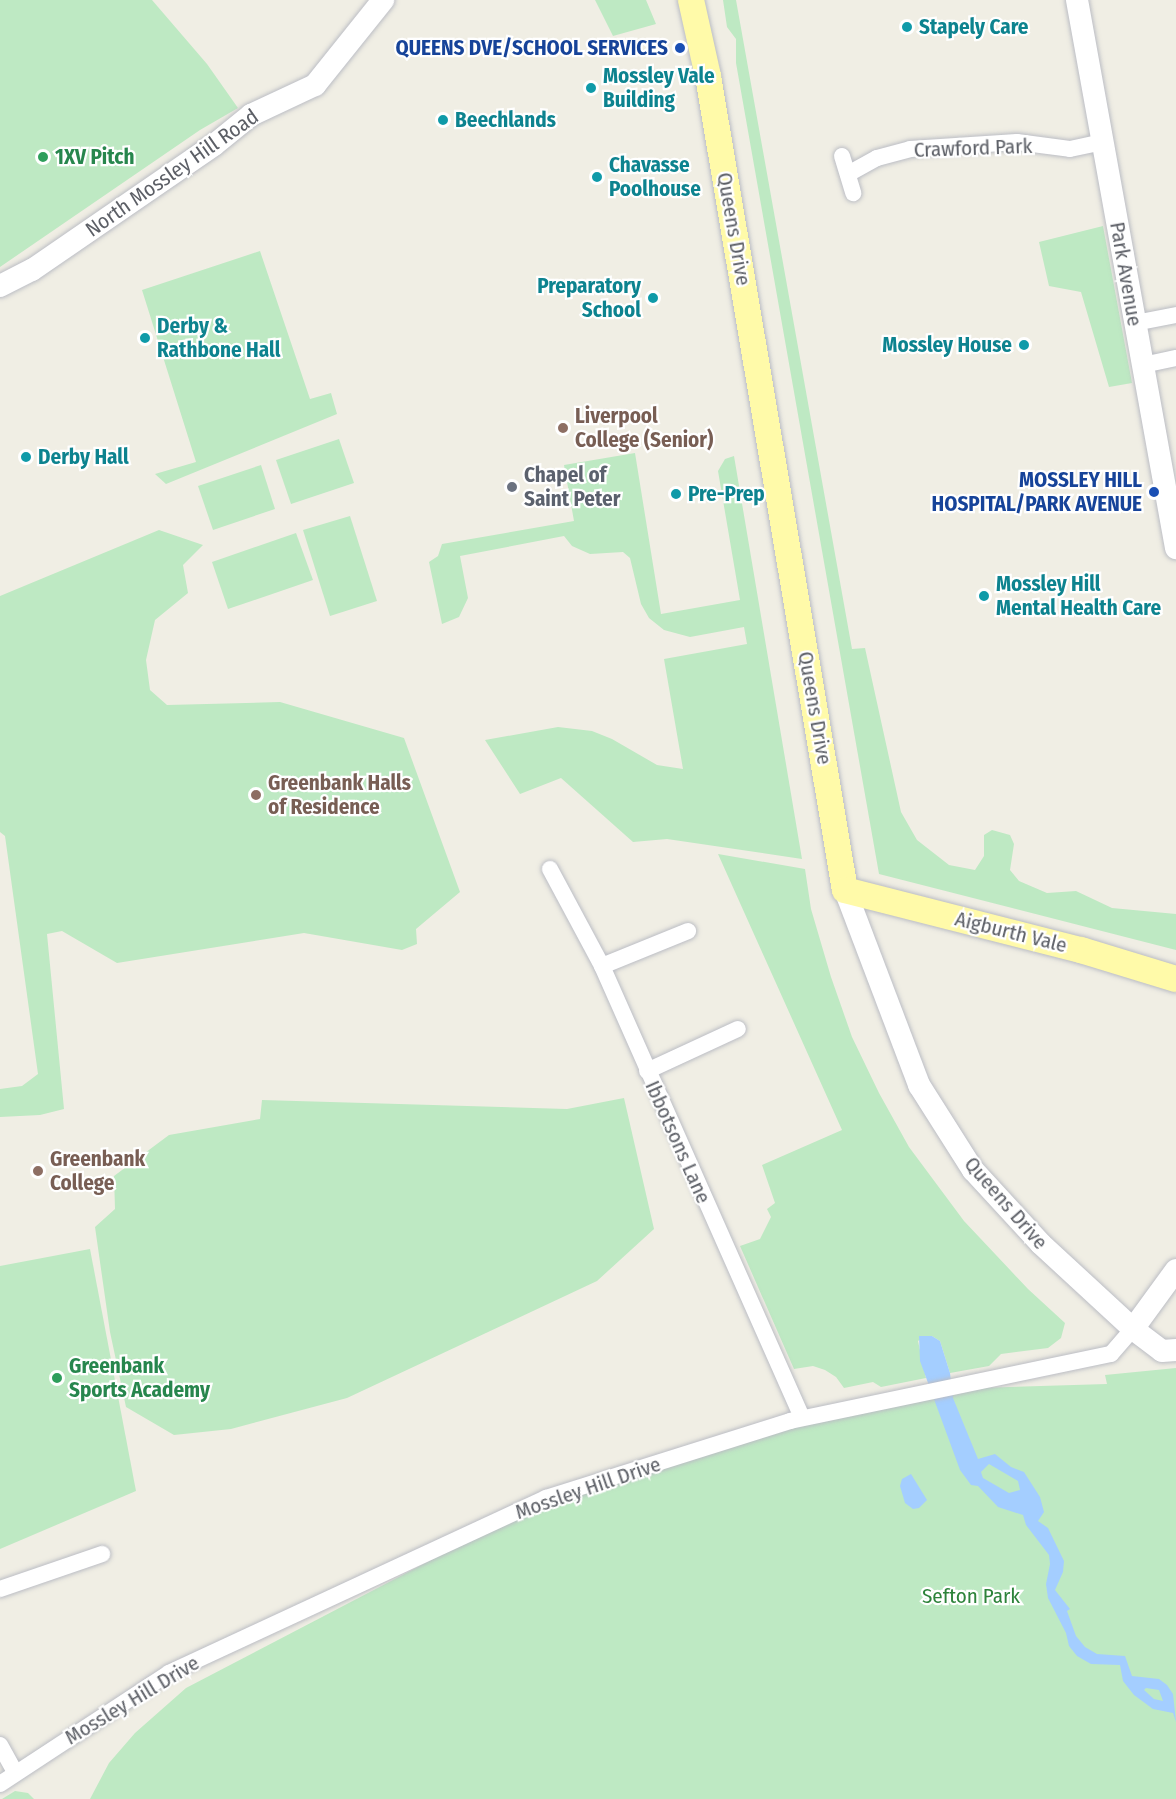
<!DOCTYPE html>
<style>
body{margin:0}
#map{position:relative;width:1176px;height:1799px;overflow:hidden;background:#f0eee4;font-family:"Fira Sans Condensed",sans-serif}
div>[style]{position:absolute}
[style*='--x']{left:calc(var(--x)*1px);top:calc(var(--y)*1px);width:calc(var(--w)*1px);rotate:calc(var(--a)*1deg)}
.green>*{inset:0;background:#bee9c3}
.water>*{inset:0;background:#a4ceff}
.roads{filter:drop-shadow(0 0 2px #bbbdc4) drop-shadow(0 0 2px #bbbdc4)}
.street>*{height:16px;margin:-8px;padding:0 8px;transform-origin:8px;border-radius:8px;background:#fff}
.secondary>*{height:22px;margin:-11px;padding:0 11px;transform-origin:11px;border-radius:11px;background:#fff}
.primary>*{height:26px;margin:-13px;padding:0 13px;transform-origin:13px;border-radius:13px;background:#fffaa9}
.dots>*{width:16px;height:16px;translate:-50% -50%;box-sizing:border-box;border:3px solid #fff;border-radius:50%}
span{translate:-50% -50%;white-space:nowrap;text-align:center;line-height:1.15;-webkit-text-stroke:4.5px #fff;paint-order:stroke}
.culture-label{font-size:21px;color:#0d838f;font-weight:700}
.left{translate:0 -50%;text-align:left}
.right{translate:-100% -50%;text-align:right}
.transit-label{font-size:21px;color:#164399;font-weight:700}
.street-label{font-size:21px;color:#5c5f66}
.leisure-label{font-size:21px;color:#27864d;font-weight:700}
.education-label{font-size:21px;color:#785e54;font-weight:700}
.worship-label{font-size:21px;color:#5b616d;font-weight:700}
.park-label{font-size:21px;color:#2d833a}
</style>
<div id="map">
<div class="green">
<div style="clip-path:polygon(0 0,152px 0,207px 64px,238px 108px,200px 130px,0 267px)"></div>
<div style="clip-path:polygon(595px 0,646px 0,656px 24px,613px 36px)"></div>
<div style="clip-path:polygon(723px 0,736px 0,852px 649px,865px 648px,901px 812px,917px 840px,949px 865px,975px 870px,984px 856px,984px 835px,992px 830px,1010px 835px,1014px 844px,1010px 870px,1019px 881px,1047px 893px,1076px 891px,1112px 908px,1176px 914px,1176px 950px,879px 874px,736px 63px,736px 39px,727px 27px)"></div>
<div style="clip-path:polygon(1103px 226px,1132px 383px,1109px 387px,1081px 292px,1049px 286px,1039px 242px)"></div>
<div style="clip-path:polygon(260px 251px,310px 399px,331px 393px,337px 414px,166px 484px,155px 474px,196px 462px,142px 290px)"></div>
<div style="clip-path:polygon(339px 439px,354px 483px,291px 504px,276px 460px)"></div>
<div style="clip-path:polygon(635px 453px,661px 614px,740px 600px,718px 471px,725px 459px,734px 456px,802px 859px,667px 839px,633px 842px,561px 778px,520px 794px,485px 740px,558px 727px,592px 731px,612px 739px,657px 765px,683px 769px,664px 659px,747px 644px,744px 627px,690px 637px,664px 630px,649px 618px,641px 604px,630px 558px,623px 552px,590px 554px,572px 546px,564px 536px,460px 556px,468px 598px,459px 617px,442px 624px,429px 562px,438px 556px,442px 544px,574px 521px,564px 465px)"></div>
<div style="clip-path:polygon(261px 465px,275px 509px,213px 530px,198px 486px)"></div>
<div style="clip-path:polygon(350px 516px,377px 601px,330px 616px,303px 530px)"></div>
<div style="clip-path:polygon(159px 530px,203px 545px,183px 565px,188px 593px,155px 620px,146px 660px,150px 690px,167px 705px,280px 702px,404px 738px,460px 892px,416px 929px,417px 944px,402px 950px,304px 933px,117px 963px,62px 931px,47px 934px,64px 1109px,40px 1115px,0 1117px,0 1089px,22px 1086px,38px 1074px,5px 836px,0 832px,0 596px)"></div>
<div style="clip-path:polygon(296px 533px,313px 580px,228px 609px,212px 562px)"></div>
<div style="clip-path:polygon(718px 854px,805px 869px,811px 909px,831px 977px,852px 1037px,879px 1093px,909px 1147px,964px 1221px,1028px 1289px,1065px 1323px,1061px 1338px,1048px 1348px,1001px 1354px,989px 1366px,950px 1373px,940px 1341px,932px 1336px,924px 1337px,918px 1341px,926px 1378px,881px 1387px,873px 1382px,844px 1388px,836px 1377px,825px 1370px,813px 1366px,794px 1369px,740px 1246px,760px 1239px,771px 1217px,767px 1209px,775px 1203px,762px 1165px,842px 1130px)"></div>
<div style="clip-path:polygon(624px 1098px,654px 1229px,597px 1281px,347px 1398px,231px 1429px,174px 1435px,126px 1407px,110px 1332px,95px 1227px,115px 1209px,114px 1176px,169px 1135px,260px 1119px,262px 1100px,567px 1109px)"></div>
<div style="clip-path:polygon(90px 1249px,136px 1491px,0 1549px,0 1266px)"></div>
<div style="clip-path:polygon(1176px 1368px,1176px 1799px,90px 1799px,109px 1763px,135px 1733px,186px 1688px,527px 1510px,772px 1432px,975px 1388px,1107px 1384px,1105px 1375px)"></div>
<div style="clip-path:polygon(15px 1791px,28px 1793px,34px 1799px,2px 1799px)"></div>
</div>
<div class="water">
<div style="clip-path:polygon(evenodd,919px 1336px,932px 1336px,940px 1341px,950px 1373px,953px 1398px,978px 1459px,995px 1454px,1011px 1467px,1024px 1472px,1040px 1497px,1044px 1512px,1038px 1521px,1048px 1528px,1064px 1561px,1063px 1572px,1055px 1590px,1070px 1609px,1067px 1611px,1076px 1636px,1085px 1647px,1097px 1654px,1125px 1656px,1132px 1676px,1159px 1679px,1167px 1685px,1173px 1694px,1176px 1722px,1173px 1713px,1153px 1709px,1134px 1695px,1123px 1681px,1120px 1665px,1091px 1664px,1077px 1656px,1069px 1646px,1066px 1633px,1048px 1598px,1046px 1584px,1050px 1564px,1049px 1555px,1026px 1525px,1023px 1515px,998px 1507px,978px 1486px,971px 1485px,960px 1470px,920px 1361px,919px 1336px,989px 1464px,1018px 1481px,1020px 1490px,1009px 1493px,983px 1478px,981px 1472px,989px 1464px,919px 1336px,1146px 1688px,1159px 1690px,1163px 1701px,1154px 1699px,1144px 1690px,1146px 1688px)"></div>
<div style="clip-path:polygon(911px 1474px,927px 1500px,919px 1508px,913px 1509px,905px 1503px,900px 1486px,902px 1479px)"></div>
</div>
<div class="roads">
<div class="street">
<div style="--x:842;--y:156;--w:39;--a:73"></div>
<div style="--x:848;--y:174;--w:33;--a:-29"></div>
<div style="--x:877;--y:158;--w:34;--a:-15"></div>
<div style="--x:910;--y:149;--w:107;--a:-3.7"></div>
<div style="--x:1017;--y:142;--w:53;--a:7.5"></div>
<div style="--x:1070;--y:149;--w:34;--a:-12"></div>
<div style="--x:1135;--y:323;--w:42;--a:-11"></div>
<div style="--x:1143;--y:365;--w:34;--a:-12"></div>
<div style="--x:550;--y:869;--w:110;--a:61.8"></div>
<div style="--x:602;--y:966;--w:494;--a:66.1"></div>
<div style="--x:602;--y:966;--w:93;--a:-22.1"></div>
<div style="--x:647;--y:1071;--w:100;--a:-24.8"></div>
<div style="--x:0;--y:1589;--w:108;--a:-18.9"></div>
<div style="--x:0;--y:1745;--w:31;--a:61"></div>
<div style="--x:0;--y:1784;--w:202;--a:-33.3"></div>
<div style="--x:169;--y:1673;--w:416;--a:-24.9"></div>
<div style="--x:546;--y:1498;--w:256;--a:-17.5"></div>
<div style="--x:790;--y:1421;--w:328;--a:-11.8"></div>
<div style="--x:1111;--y:1354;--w:33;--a:-49"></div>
</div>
<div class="secondary">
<div style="--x:1077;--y:0;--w:557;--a:79.76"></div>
<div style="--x:0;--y:286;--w:36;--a:-27"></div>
<div style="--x:32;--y:270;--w:221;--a:-34.5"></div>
<div style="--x:214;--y:145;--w:48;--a:-39"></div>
<div style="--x:251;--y:115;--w:71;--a:-25.1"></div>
<div style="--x:315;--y:85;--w:109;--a:-51.3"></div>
<div style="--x:845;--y:890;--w:209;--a:69.2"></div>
<div style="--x:919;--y:1085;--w:101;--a:57.6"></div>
<div style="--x:973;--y:1170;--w:100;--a:47.4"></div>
<div style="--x:1041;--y:1244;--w:125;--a:42.7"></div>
<div style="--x:1133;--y:1329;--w:36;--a:37"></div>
<div style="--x:1162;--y:1351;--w:14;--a:-4"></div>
<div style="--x:1133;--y:1329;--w:73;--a:-53.9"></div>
</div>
<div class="primary">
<div style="--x:691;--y:0;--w:78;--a:77.4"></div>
<div style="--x:708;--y:76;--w:825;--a:80.45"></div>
<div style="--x:845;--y:890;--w:244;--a:14.3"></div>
<div style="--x:1081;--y:950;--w:99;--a:17"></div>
</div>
</div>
<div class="dots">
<div style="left:907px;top:27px;background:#0f9aa8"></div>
<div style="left:680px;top:48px;background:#1a4fb4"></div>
<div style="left:591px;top:88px;background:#0f9aa8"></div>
<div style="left:443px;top:120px;background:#0f9aa8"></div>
<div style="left:43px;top:157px;background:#2e9e5b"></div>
<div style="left:597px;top:177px;background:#0f9aa8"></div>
<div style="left:653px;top:298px;background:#0f9aa8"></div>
<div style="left:145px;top:338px;background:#0f9aa8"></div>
<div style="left:1024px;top:345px;background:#0f9aa8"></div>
<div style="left:563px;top:428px;background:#8d6e63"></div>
<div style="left:26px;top:457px;background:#0f9aa8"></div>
<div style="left:512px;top:487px;background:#6b7280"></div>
<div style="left:1154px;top:492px;background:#1a4fb4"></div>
<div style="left:676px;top:494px;background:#0f9aa8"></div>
<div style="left:984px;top:596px;background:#0f9aa8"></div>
<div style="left:256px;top:795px;background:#8d6e63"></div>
<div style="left:38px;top:1171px;background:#8d6e63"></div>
<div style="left:57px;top:1378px;background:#2e9e5b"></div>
</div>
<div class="culture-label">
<span class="left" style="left:919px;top:27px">Stapely Care</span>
<span class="left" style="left:603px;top:88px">Mossley Vale<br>Building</span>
<span class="left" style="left:455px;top:120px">Beechlands</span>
<span class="left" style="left:609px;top:177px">Chavasse<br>Poolhouse</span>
<span class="right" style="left:641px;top:298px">Preparatory<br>School</span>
<span class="left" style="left:157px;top:338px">Derby &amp;<br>Rathbone Hall</span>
<span class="right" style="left:1012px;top:345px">Mossley House</span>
<span class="left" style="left:38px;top:457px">Derby Hall</span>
<span class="left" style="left:688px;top:494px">Pre-Prep</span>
<span class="left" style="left:996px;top:596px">Mossley Hill<br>Mental Health Care</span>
</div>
<div class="transit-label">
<span class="right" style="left:668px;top:48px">QUEENS DVE/SCHOOL SERVICES</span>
<span class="right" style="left:1142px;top:492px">MOSSLEY HILL<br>HOSPITAL/PARK AVENUE</span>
</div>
<div class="street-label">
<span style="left:973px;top:148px;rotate:-2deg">Crawford Park</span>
<span style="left:172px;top:173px;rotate:-35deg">North Mossley Hill Road</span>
<span style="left:734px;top:229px;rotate:80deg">Queens Drive</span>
<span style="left:1126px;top:274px;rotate:80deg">Park Avenue</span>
<span style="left:815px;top:708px;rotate:80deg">Queens Drive</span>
<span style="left:1011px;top:932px;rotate:14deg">Aigburth Vale</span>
<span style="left:678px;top:1142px;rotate:66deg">Ibbotsons Lane</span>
<span style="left:1006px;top:1203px;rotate:49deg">Queens Drive</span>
<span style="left:588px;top:1488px;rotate:-19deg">Mossley Hill Drive</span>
<span style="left:132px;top:1700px;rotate:-31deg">Mossley Hill Drive</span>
</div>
<div class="leisure-label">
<span class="left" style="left:55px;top:157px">1XV Pitch</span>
<span class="left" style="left:69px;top:1378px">Greenbank<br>Sports Academy</span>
</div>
<div class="education-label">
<span class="left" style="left:575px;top:428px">Liverpool<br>College (Senior)</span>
<span class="left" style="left:268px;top:795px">Greenbank Halls<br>of Residence</span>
<span class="left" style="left:50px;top:1171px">Greenbank<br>College</span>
</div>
<div class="worship-label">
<span class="left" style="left:524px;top:487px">Chapel of<br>Saint Peter</span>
</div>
<div class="park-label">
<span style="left:971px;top:1596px">Sefton Park</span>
</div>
</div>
